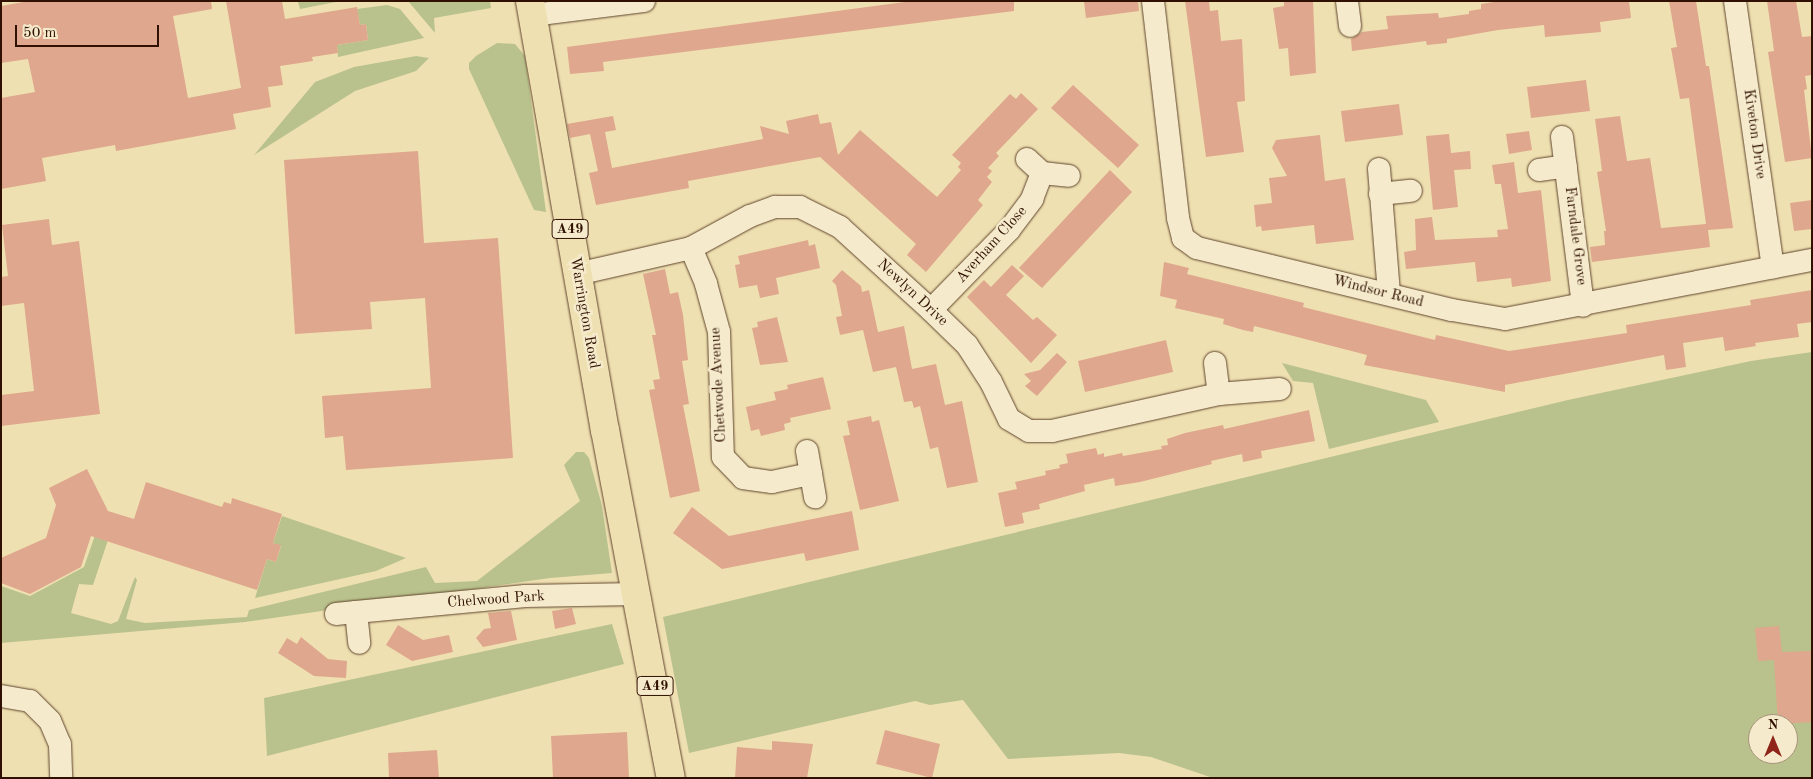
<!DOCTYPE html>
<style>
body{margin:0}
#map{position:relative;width:1813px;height:779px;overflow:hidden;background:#efe0b1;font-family:"Old Standard TT",serif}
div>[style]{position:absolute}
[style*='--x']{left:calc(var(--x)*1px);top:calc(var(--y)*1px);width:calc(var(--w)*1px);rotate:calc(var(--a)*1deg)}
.green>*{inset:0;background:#b9c28c}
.building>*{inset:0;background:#dfa78d}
.roads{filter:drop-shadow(0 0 1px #60442d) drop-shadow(0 0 1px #60442d)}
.street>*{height:22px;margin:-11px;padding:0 11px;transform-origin:11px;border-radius:11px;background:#f5ebcc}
.primary>*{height:28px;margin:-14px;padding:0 14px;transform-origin:14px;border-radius:14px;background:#efe0b1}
span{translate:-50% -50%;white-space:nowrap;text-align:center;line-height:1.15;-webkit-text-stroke:5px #f5ebcc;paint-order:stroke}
.shield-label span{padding:1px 4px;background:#f5ebcc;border:1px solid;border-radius:4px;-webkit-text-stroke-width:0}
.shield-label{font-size:14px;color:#301001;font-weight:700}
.street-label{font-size:15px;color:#301001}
.frame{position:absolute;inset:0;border:2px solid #301001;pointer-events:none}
.north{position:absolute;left:1748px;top:714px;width:50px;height:50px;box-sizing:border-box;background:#f5ebcc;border:1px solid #a6937b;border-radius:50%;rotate:0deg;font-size:14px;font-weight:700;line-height:20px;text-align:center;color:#301001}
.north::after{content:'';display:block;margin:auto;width:18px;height:22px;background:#8f2418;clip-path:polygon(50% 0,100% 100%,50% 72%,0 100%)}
.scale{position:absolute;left:15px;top:25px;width:144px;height:22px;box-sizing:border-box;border:2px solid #301001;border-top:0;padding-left:6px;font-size:15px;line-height:18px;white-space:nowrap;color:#301001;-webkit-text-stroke:4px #f5ebcc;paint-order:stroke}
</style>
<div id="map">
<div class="green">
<div style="clip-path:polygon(293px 1px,341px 1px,300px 9px,298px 2px)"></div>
<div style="clip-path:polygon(408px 1px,490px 1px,491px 8px,434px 18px,435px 33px)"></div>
<div style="clip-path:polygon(387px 5px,400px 9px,424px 38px,338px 57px,337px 45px,368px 40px,366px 24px,360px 25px,357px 9px)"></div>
<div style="clip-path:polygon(497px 43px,515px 44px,525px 56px,546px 212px,534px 210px,469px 69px,469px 63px,476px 56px)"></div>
<div style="clip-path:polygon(416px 56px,429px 58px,416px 71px,355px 91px,254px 155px,315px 82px,354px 67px)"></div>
<div style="clip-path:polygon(evenodd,1812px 352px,1812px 778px,1213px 778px,1151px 757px,1119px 753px,1008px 759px,963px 700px,930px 705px,915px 701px,689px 753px,663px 617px,1568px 400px,1751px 361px,1812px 352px,1758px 724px,1788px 724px,1788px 754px,1758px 754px,1758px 724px)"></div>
<div style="clip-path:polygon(1282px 363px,1426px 400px,1439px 422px,1329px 449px,1313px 383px,1293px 381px)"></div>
<div style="clip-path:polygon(576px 452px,584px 452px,589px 458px,602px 506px,612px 573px,550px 578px,245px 622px,1px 643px,1px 586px,30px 596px,84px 567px,101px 518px,114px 522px,93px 585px,79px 584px,71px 613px,111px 624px,118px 621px,135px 577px,137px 580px,126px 619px,145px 623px,247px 617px,249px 610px,426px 567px,435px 583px,477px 581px,580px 501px,564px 465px)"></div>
<div style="clip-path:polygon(282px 516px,406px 558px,376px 571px,255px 598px,267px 559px,276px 562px,281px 546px,273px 543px)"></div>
<div style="clip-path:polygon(612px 624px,624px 664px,267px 756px,264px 698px)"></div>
</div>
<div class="building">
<div style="clip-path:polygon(29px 1px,211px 1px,212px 9px,173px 16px,188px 98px,241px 88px,226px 1px,282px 1px,285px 19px,357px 7px,360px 25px,366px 24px,368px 40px,337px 45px,338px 53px,312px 57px,313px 61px,280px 66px,283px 85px,268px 87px,271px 107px,233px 114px,236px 129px,116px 151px,115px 145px,42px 158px,46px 181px,1px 189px,1px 98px,35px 92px,28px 59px,1px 63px,1px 6px)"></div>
<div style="clip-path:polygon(912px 1px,1014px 1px,1014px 11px,603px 62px,604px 71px,570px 74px,567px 47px)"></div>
<div style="clip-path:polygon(1084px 1px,1138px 1px,1139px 11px,1086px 18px)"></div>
<div style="clip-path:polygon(1185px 1px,1209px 1px,1210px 11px,1218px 10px,1221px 41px,1242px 39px,1245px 101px,1237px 102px,1244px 152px,1206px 157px)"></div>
<div style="clip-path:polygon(1284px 1px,1313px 1px,1316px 73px,1290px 76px,1288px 48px,1279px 49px,1273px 8px,1284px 6px)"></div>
<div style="clip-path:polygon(1500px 1px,1629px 1px,1631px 18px,1600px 22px,1601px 32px,1545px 37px,1544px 25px,1498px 30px,1447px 39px,1447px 43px,1427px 45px,1426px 41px,1352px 51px,1351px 39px,1362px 32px,1388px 29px,1386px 16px,1438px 13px,1439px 18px,1469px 14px,1469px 11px,1481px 9px,1481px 4px)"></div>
<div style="clip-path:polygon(1669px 1px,1696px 1px,1706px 66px,1709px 66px,1733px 228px,1708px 230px,1710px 247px,1592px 262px,1590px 247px,1605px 245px,1604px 231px,1606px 231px,1597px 172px,1602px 171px,1595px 119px,1620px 116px,1627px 161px,1650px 158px,1661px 228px,1706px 224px,1689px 98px,1680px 99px,1671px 48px,1677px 47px)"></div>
<div style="clip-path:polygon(1767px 1px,1796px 1px,1802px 37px,1812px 36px,1812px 75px,1805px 76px,1807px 89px,1804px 90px,1812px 158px,1785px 162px,1768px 52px,1774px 51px)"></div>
<div style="clip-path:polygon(1586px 80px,1590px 111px,1531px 118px,1527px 87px)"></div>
<div style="clip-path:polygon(1073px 85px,1139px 145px,1118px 168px,1051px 108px)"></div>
<div style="clip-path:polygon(1021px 93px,1038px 109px,996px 153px,999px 156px,988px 168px,992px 171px,987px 177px,992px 182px,978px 200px,983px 205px,926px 272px,907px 255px,916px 244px,820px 157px,688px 181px,689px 188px,596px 205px,589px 173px,598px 171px,590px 134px,570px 138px,567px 124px,613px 116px,616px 130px,605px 132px,612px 168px,763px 139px,760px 126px,789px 134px,786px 121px,818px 114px,820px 124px,831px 122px,838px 155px,860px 130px,937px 197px,961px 170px,958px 167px,961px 163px,952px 155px,1010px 94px,1016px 99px)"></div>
<div style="clip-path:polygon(1399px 104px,1403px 135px,1345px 142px,1341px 111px)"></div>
<div style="clip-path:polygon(1529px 131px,1532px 150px,1509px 154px,1506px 134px)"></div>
<div style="clip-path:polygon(1449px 134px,1451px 153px,1470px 151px,1471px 169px,1454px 170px,1458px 207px,1433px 210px,1426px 136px)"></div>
<div style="clip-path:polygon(1320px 135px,1325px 181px,1345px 178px,1354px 240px,1316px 244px,1314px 225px,1262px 231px,1261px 226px,1256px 227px,1254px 205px,1272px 203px,1269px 178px,1287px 176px,1272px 148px,1276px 140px)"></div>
<div style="clip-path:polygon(418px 151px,424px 243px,498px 238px,513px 458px,346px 470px,343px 436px,325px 438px,322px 396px,431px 388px,425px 298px,370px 302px,372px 329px,295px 334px,284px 160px)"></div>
<div style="clip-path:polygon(1514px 162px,1518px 193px,1541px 190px,1551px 281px,1512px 287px,1511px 278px,1477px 282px,1475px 262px,1406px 269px,1404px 252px,1416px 250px,1415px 219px,1432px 217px,1435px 240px,1498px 237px,1497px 230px,1508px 229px,1501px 184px,1495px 184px,1492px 165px)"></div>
<div style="clip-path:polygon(1110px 170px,1132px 192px,1042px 288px,1019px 268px)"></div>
<div style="clip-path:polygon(1812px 200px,1812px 229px,1794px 231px,1790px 203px)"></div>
<div style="clip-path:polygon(49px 219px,52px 245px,79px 241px,100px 414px,1px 426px,1px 395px,34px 391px,24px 303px,1px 306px,1px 277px,8px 276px,2px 225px)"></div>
<div style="clip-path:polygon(808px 240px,809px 246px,815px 244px,820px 268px,776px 278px,779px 294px,760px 298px,757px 285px,739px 288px,735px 265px,740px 264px,738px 256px)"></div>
<div style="clip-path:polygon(1164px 262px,1189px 268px,1187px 274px,1304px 303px,1303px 307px,1435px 340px,1436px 335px,1509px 351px,1627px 333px,1626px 325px,1751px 305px,1750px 300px,1812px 290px,1812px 322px,1797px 324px,1799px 337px,1755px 343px,1756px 346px,1725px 351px,1723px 337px,1683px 343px,1686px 367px,1666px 370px,1664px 355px,1505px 385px,1505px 392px,1364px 365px,1367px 355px,1254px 326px,1253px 332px,1243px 330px,1223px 324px,1224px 319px,1175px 308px,1177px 300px,1160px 296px)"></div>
<div style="clip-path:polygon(1012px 265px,1024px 276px,1006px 295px,1033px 320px,1037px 317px,1057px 335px,1031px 363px,967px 297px,984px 280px,991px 287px)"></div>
<div style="clip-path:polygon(665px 269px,670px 294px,678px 292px,683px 315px,688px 360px,682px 361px,689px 404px,683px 405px,700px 491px,670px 498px,649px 390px,655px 389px,653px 380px,660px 379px,652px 335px,656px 335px,643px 274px)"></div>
<div style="clip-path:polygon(842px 270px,861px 286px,862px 292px,869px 290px,878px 332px,904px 326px,912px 369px,936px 364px,945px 405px,962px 401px,978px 482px,947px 488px,938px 447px,930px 449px,920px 406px,914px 408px,912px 401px,904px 402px,896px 367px,873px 372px,863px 330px,840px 335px,836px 317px,842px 316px,836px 285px,832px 281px)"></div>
<div style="clip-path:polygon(777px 317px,788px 362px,760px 365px,752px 328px,758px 327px,757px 322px)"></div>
<div style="clip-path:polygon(1166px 340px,1173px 372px,1085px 392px,1078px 361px)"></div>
<div style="clip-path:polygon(1057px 353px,1067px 362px,1037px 396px,1025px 386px,1031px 381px,1024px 374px,1040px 370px)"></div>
<div style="clip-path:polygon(823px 377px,831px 409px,790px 418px,791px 422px,784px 424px,785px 430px,761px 436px,759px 429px,751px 431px,746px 407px,776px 400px,774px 392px,788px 389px,787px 385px)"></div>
<div style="clip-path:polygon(1309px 410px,1315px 441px,1261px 451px,1262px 458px,1243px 462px,1242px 454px,1211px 461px,1212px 464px,1140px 482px,1115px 486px,1114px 478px,1084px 485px,1085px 491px,1039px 504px,1040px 509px,1022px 513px,1024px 523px,1005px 527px,998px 493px,1017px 489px,1015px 482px,1046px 475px,1045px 471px,1060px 468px,1059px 465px,1068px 463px,1066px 454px,1096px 448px,1098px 455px,1104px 453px,1104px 457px,1122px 453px,1123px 456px,1162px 449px,1161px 446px,1168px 445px,1167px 439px,1185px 433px,1223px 425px,1224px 429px)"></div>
<div style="clip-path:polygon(871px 416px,872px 422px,879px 420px,899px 501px,860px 510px,843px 436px,850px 435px,847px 421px)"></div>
<div style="clip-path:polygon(87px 469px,108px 511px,134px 519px,146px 482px,222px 507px,224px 502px,231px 504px,232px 498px,282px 514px,273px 543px,281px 545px,276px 562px,267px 559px,257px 590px,91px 536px,81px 567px,30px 594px,1px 583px,1px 558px,46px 538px,56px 505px,49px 488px)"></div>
<div style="clip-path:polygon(692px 507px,729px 536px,852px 511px,859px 550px,806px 561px,804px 553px,722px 569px,673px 533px)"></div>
<div style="clip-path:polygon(572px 608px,576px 624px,555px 629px,552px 611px)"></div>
<div style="clip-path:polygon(511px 611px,517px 640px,483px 647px,476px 638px,484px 629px,491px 628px,488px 613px)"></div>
<div style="clip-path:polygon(398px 625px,423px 640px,449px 635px,453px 652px,412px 661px,386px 645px)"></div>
<div style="clip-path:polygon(1779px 626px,1782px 652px,1812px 651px,1812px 722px,1778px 724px,1774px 660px,1758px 661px,1755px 628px)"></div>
<div style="clip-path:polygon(301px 637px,328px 659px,347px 661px,346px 678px,314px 676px,278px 653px,287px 638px,297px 644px)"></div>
<div style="clip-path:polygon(885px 730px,940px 744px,932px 778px,876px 764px)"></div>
<div style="clip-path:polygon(627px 732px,629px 778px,553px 778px,551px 736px)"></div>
<div style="clip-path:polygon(772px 741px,813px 744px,807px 778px,735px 778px,737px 747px,772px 750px)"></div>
<div style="clip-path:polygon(437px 750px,439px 778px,389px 778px,388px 753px)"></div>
</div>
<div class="roads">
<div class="street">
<div style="--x:1153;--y:1;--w:218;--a:83.4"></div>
<div style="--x:1178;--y:218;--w:21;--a:76"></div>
<div style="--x:1183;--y:238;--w:17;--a:36"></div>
<div style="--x:1197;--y:248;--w:262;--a:13.7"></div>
<div style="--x:1452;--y:310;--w:54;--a:9.6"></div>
<div style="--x:1505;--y:319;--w:313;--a:-10.9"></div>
<div style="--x:1347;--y:1;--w:25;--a:83"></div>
<div style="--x:1735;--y:1;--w:269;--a:81.9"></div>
<div style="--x:533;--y:15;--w:112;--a:-7.2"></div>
<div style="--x:1562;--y:137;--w:170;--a:82.9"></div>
<div style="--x:1027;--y:159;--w:21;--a:43"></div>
<div style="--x:1042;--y:173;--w:27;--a:6"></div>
<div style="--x:1379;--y:169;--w:125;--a:85.4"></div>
<div style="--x:1539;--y:170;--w:27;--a:-8"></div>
<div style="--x:1380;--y:194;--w:31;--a:-6"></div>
<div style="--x:691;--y:248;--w:39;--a:67"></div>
<div style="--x:706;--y:284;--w:50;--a:74.8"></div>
<div style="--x:719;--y:332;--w:125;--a:88.2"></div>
<div style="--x:723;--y:457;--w:29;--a:46"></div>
<div style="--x:743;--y:478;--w:29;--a:8"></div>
<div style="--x:772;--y:482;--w:40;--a:-12"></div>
<div style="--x:577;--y:274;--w:117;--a:-12.8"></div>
<div style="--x:691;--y:248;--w:67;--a:-28.5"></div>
<div style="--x:750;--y:216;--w:27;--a:-20"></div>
<div style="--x:775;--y:207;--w:25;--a:0"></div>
<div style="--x:800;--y:207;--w:45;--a:26.6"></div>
<div style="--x:840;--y:227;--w:123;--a:42.4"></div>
<div style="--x:931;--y:310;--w:50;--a:44.2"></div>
<div style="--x:967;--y:345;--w:44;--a:57"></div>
<div style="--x:991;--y:382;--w:41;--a:64.1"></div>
<div style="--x:1009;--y:419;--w:23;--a:31"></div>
<div style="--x:1029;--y:431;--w:23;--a:0"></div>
<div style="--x:1052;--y:431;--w:171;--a:-12.5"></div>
<div style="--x:1219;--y:394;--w:61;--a:-4.7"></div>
<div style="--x:931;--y:310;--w:112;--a:-45.7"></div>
<div style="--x:1009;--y:230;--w:39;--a:-53"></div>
<div style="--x:1032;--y:199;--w:28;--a:-69"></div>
<div style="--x:1215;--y:363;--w:31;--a:83"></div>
<div style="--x:807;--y:451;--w:47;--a:80.1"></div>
<div style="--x:356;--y:612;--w:170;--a:-5.4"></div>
<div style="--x:525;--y:596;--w:112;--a:-1"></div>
<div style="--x:336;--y:614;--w:20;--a:-6"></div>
<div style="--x:356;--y:612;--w:31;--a:84"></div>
<div style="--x:1;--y:696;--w:29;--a:10"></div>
<div style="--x:30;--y:701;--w:28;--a:45"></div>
<div style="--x:50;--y:721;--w:25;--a:67"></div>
<div style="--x:60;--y:744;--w:34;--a:88"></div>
</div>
<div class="primary">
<div style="--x:530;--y:1;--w:436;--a:80.1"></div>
<div style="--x:605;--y:430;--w:354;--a:79.3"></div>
</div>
</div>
<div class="shield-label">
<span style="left:570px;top:229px">A49</span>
<span style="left:655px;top:686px">A49</span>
</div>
<div class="street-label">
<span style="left:1754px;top:134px;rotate:82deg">Kiveton Drive</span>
<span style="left:1575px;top:236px;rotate:83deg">Farndale Grove</span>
<span style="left:992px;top:245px;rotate:-48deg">Averham Close</span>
<span style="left:1378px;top:292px;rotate:14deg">Windsor Road</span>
<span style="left:912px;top:293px;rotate:43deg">Newlyn Drive</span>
<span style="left:584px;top:313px;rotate:80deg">Warrington Road</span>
<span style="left:719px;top:385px;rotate:-93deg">Chetwode Avenue</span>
<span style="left:496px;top:600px;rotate:-4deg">Chelwood Park</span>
</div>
<div class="frame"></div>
<div class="north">N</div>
<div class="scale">50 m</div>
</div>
